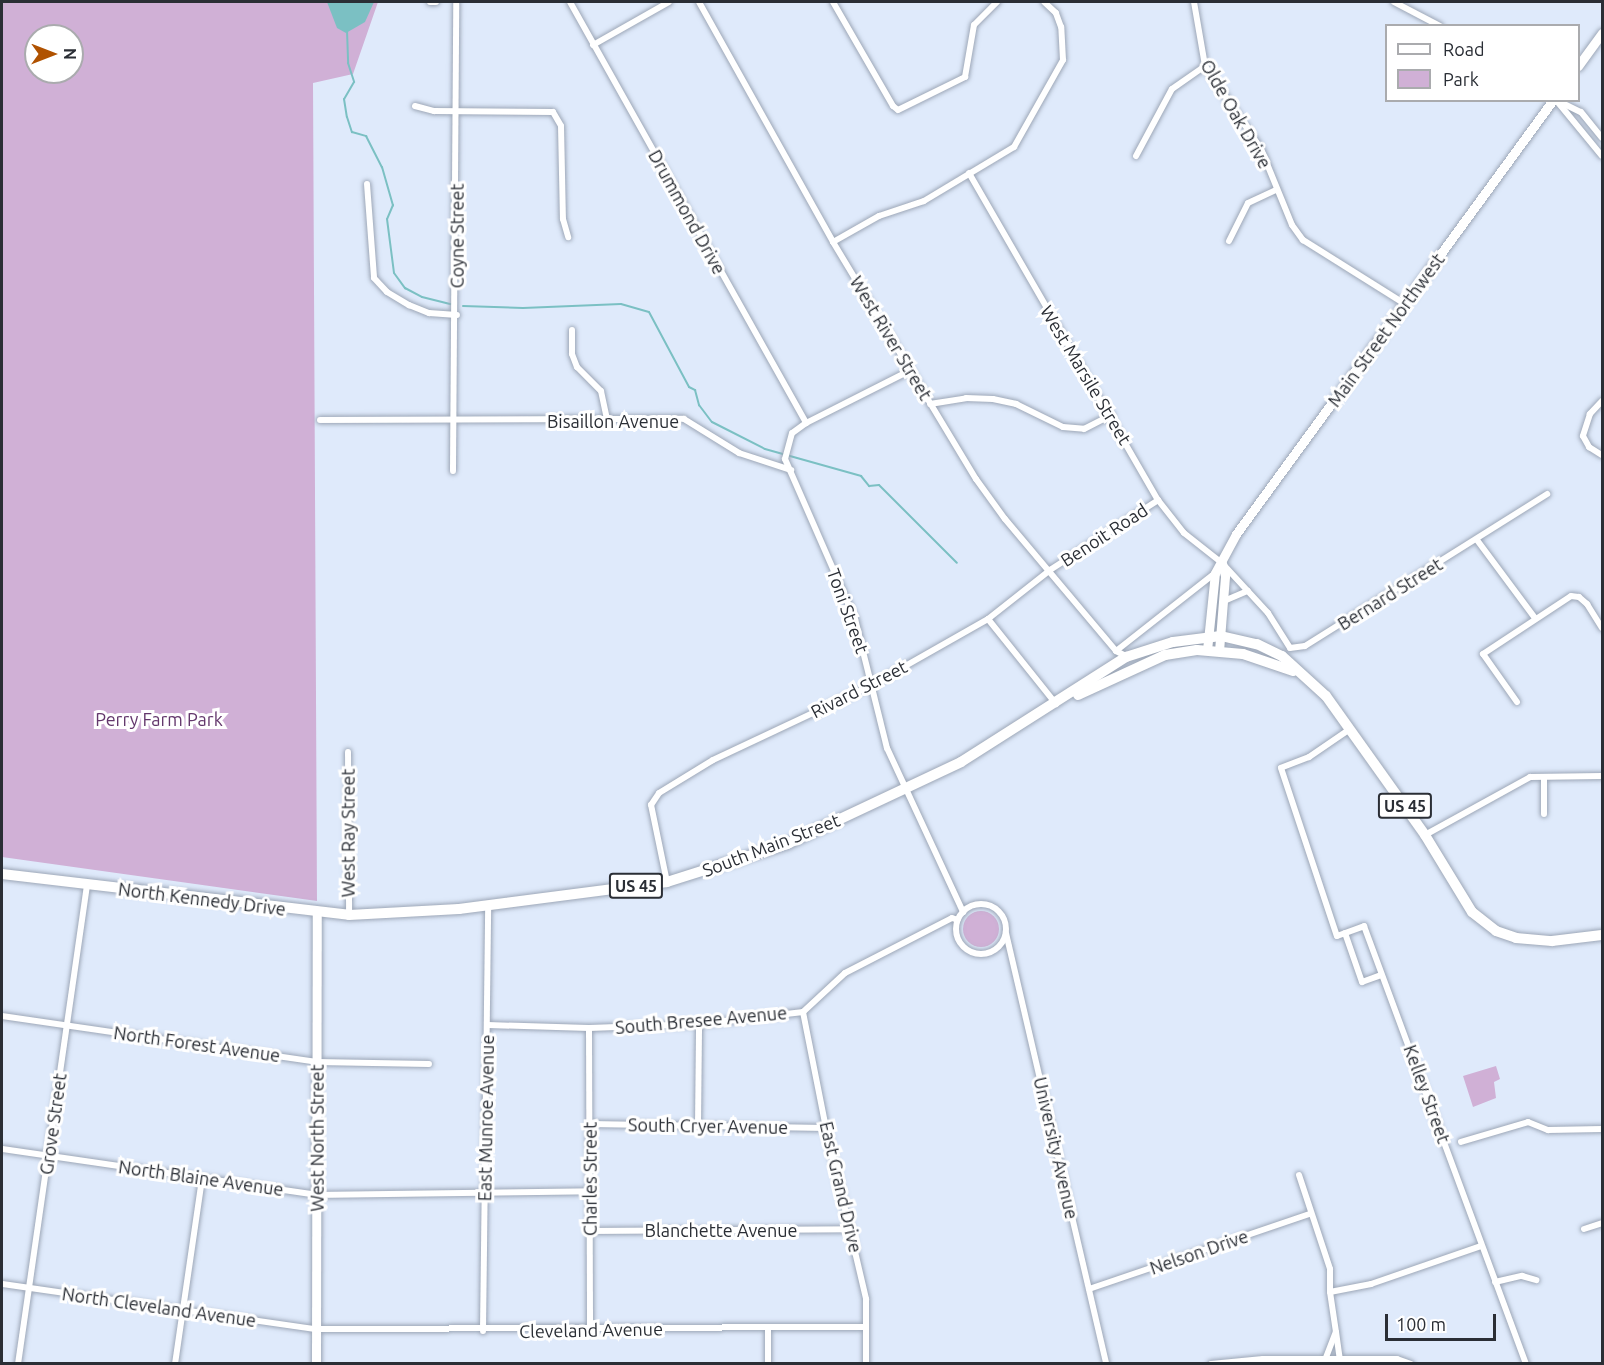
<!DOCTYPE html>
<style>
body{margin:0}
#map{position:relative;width:1604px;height:1365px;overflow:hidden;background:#dfeafb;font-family:Ubuntu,sans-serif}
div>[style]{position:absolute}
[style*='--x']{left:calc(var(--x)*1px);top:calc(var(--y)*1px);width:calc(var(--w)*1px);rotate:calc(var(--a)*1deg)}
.green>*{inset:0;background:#d0b0d6}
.round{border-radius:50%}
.water>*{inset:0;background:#7bc0c3}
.stream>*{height:2px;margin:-1px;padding:0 1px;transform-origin:1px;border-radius:1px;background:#7bc0c3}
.roads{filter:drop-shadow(0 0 2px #9da7b7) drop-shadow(0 0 2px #9da7b7)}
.street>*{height:6px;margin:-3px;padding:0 3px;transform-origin:3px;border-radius:3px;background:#fff}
.street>.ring{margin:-3px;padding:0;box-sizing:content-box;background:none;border:6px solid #fff;border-radius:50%}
.secondary>*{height:9px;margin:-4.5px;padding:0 4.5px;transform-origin:4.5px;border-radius:4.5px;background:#fff}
.primary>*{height:10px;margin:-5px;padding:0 5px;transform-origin:5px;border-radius:5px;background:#fff}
span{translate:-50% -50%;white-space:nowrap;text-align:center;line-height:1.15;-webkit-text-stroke:6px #fff;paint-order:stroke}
.shield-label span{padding:2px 4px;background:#fff;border:2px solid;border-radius:4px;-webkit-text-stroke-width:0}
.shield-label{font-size:16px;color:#2a2e35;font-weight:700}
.street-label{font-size:18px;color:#2a2e35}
.park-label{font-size:18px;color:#63376c}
.frame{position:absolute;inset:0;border:3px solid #2a2e35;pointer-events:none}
.legend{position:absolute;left:1385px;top:24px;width:195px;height:78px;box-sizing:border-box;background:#fff;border:2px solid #aaabae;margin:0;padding:8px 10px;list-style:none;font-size:18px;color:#2a2e35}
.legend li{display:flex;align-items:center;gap:12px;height:30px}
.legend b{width:30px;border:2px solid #aaabae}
.north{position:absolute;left:24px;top:24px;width:60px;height:60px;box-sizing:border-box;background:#fff;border:2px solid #aaabae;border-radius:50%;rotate:90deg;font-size:16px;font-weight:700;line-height:24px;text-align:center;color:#2a2e35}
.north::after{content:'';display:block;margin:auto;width:21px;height:27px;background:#b05200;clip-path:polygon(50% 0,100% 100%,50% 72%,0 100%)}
.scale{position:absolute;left:1385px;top:1314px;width:111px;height:27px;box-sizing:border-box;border:3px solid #2a2e35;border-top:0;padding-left:8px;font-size:18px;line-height:21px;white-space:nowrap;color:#2a2e35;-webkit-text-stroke:4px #fff;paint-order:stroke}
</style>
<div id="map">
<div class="green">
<div style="clip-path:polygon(evenodd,2px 2px,378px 2px,353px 74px,313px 83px,317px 901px,2px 857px,2px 2px,36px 36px,72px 36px,72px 72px,36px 72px,36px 36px)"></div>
<div class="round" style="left:963px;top:911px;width:36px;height:36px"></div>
<div style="clip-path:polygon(1496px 1066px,1500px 1079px,1494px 1082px,1496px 1098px,1473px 1107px,1463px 1076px)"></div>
</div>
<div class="water">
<div style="clip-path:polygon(327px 2px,374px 2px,365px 22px,346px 33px,337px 28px)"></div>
</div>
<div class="stream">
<div style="--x:347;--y:30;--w:33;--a:88"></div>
<div style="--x:348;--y:63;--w:20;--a:72"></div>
<div style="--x:354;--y:82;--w:20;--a:120"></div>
<div style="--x:344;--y:99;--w:18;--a:81"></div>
<div style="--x:347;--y:117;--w:16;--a:72"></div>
<div style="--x:352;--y:132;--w:15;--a:16"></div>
<div style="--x:366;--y:136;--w:35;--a:63"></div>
<div style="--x:382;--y:167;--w:40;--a:74"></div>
<div style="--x:393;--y:205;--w:15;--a:113"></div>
<div style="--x:387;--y:219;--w:54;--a:82.6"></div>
<div style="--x:394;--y:273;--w:19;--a:54"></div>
<div style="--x:405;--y:288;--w:19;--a:28"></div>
<div style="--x:422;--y:297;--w:32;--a:14"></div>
<div style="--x:463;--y:306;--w:60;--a:1.9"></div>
<div style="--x:523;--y:308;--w:98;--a:-2.3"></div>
<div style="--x:621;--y:304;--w:29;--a:16"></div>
<div style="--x:649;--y:312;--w:85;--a:61.9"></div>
<div style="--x:689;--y:387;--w:7;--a:27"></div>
<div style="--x:695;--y:390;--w:16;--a:75"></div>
<div style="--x:699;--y:405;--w:21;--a:53"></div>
<div style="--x:712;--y:422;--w:59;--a:27"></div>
<div style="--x:765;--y:449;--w:100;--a:15.7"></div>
<div style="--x:861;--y:476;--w:13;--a:51"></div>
<div style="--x:869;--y:486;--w:10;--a:-6"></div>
<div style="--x:879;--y:485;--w:110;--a:45"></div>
</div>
<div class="roads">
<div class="street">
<div style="--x:430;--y:2;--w:6;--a:0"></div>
<div style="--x:570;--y:2;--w:483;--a:60.7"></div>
<div style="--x:699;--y:2;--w:275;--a:60.8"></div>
<div style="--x:833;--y:242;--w:277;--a:58.9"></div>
<div style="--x:976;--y:479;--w:49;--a:54.1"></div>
<div style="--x:1005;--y:519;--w:172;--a:49.9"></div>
<div style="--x:1116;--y:651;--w:11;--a:27"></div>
<div style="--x:833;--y:2;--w:120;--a:60"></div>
<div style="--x:893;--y:106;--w:6;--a:39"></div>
<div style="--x:898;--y:110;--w:75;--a:-26.2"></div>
<div style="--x:965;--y:77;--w:53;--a:-80.2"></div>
<div style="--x:974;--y:25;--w:33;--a:-45"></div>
<div style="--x:1194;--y:2;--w:65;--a:80.2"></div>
<div style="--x:1205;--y:66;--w:100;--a:56"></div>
<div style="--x:1261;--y:149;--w:82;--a:67.8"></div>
<div style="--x:1292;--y:225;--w:19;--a:54"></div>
<div style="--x:1303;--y:240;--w:120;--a:32.1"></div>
<div style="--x:1394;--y:2;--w:52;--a:27.6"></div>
<div style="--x:593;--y:45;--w:87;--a:-29.5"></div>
<div style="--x:1556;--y:100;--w:72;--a:50.6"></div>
<div style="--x:1558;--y:101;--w:25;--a:26"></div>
<div style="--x:1581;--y:112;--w:33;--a:51"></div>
<div style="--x:415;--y:106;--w:20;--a:15"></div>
<div style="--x:434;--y:111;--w:119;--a:0.5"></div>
<div style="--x:553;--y:112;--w:16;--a:60"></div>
<div style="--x:561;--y:126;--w:93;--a:88.8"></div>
<div style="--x:563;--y:219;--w:19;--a:74"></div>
<div style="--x:1136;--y:156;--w:76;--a:-61.8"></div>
<div style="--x:1172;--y:89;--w:40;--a:-34.9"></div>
<div style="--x:969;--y:173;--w:378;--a:60"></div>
<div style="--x:1158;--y:500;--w:42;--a:51.8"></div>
<div style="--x:1184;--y:533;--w:48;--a:38.3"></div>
<div style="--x:1222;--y:563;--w:68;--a:47.4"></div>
<div style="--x:1268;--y:613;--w:41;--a:57.8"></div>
<div style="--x:1290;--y:648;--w:15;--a:-8"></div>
<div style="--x:1305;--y:646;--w:286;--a:-32.1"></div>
<div style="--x:367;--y:184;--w:94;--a:85.7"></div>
<div style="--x:374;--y:278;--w:19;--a:47"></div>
<div style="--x:387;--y:292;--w:26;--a:31"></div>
<div style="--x:409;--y:305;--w:22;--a:22"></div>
<div style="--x:429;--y:313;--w:28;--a:4"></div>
<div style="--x:1229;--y:241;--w:42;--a:-63.4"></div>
<div style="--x:1248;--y:203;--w:31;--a:-25"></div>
<div style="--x:833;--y:242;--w:53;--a:-29.5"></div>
<div style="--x:879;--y:216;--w:47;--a:-18.4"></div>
<div style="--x:924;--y:201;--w:105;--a:-31"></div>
<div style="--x:1014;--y:147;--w:100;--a:-60.6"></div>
<div style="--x:1063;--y:60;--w:33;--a:-93"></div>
<div style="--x:1061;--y:27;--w:15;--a:-110"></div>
<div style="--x:1056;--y:13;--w:16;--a:-137"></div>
<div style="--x:572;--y:330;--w:24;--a:90"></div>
<div style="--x:572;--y:354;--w:14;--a:69"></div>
<div style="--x:577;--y:367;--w:34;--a:45"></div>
<div style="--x:601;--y:391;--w:30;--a:78"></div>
<div style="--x:909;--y:371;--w:115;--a:153.2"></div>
<div style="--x:806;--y:423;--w:17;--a:144"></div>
<div style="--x:792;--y:433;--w:27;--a:105"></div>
<div style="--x:785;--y:459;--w:175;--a:66.4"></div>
<div style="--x:855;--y:619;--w:133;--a:76.1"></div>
<div style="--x:887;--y:748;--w:181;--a:65.1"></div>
<div style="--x:1602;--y:401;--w:18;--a:133"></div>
<div style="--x:1590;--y:414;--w:23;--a:108"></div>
<div style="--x:1583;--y:436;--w:13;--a:61"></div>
<div style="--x:1589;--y:447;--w:15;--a:32"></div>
<div style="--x:930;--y:404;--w:36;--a:-9"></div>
<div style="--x:966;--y:398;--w:27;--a:2"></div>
<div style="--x:993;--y:399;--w:24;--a:12"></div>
<div style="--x:1016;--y:404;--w:52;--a:26.1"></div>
<div style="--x:1063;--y:427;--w:21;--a:5"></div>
<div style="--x:1084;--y:429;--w:31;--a:-27"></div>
<div style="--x:320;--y:420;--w:364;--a:-0.2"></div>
<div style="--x:684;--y:419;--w:65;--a:31.7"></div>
<div style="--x:739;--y:453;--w:55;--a:18.1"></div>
<div style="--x:453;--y:471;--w:469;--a:-89.6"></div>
<div style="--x:1477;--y:540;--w:97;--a:53.4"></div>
<div style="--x:1224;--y:601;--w:26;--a:-23"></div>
<div style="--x:988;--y:619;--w:109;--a:51.3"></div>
<div style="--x:1116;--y:651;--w:126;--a:-38.2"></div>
<div style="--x:1517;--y:702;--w:59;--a:-125.3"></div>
<div style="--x:1483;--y:654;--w:105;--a:-33.4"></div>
<div style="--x:1571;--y:596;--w:8;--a:7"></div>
<div style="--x:1579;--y:597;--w:11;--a:41"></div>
<div style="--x:1587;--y:604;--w:28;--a:58"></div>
<div style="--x:1350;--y:729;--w:50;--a:145.7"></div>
<div style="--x:1309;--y:757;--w:30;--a:159"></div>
<div style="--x:1281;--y:768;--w:177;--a:71.6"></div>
<div style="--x:1337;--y:936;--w:29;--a:-20"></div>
<div style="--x:1364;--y:926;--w:467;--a:69.7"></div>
<div style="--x:348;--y:752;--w:163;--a:89.6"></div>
<div style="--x:1544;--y:778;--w:36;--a:90"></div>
<div style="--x:1425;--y:835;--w:120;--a:-28.9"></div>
<div style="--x:1530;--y:777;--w:72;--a:-0.8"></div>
<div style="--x:667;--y:882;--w:79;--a:-101.7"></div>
<div style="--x:651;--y:805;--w:14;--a:-56"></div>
<div style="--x:659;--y:793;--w:63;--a:-31.4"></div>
<div style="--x:713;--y:760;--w:174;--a:-25.2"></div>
<div style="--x:870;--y:686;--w:136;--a:-29.6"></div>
<div style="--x:988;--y:619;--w:79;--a:-38.3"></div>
<div style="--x:1050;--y:570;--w:129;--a:-32.9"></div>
<div class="ring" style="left:956px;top:904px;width:44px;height:44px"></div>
<div style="--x:1006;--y:933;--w:442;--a:76.9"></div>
<div style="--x:1345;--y:933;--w:52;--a:70.9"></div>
<div style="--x:1362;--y:982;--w:20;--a:-20"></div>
<div style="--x:803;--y:1012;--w:118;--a:78.8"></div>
<div style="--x:826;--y:1128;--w:176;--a:76.8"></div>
<div style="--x:866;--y:1299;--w:65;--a:90"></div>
<div style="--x:2;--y:1016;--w:318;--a:8.3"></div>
<div style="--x:317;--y:1062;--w:112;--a:1"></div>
<div style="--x:488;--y:1025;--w:101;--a:1.7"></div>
<div style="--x:589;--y:1028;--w:110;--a:-2.1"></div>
<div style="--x:699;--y:1024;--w:105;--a:-6.6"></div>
<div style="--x:803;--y:1012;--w:57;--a:-42.9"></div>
<div style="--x:845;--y:973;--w:120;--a:-27.2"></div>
<div style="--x:952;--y:918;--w:6;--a:18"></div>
<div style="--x:589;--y:1028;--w:302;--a:89.8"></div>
<div style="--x:590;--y:1124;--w:236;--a:1"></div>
<div style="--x:698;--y:1126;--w:102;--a:-89.4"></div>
<div style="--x:1461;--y:1142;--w:70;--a:-16.6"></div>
<div style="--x:1528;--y:1122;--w:22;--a:22"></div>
<div style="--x:1548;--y:1130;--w:54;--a:-1.1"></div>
<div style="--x:2;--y:1149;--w:318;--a:8.3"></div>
<div style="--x:317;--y:1195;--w:273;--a:-0.8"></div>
<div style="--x:1299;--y:1175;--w:99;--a:71.7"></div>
<div style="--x:1330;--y:1269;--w:23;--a:90"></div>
<div style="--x:1330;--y:1292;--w:42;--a:-11"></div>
<div style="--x:1371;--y:1284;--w:116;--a:-19.1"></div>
<div style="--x:1584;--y:1229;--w:19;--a:-18"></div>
<div style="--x:590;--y:1231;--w:261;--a:-0.4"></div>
<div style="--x:1495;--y:1282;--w:28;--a:-13"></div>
<div style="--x:1522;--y:1276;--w:15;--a:16"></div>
<div style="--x:2;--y:1284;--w:317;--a:8.2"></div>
<div style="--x:316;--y:1329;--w:550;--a:-0.21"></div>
<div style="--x:1089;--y:1289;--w:232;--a:-18.8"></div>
<div style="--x:1330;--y:1292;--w:40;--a:81.5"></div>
<div style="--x:483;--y:1331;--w:426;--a:-89.3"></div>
<div style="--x:1325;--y:1360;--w:30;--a:-69"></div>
<div style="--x:1336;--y:1332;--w:29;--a:82"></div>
<div style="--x:18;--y:1364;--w:484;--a:-81.8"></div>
<div style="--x:175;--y:1364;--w:188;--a:-81.7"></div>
<div style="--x:768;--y:1364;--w:36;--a:-90"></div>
<div style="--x:1211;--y:1364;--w:52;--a:-5.5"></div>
<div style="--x:1263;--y:1359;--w:134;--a:0"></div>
<div style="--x:1397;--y:1359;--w:15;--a:20"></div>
</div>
<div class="secondary">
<div style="--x:1578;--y:66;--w:41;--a:-54"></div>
<div style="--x:1207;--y:650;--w:77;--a:-84.1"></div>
<div style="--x:1215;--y:573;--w:44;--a:-61.7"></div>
<div style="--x:1236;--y:534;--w:537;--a:-53.86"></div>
<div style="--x:1219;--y:651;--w:75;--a:-85.4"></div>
<div style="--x:1225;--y:576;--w:13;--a:-103"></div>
<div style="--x:316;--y:1364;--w:451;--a:-89.9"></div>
</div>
<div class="primary">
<div style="--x:1078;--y:695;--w:96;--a:-24.7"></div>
<div style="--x:1165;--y:655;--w:32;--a:-9"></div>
<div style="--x:1197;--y:650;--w:46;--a:5"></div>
<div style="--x:1243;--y:654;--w:53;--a:18.8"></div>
<div style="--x:2;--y:874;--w:349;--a:6.7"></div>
<div style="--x:349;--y:915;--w:110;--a:-3.1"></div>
<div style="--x:459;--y:909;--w:210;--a:-7.4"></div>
<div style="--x:667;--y:882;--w:126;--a:-17.6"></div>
<div style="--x:787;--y:844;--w:192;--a:-25.2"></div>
<div style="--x:961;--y:762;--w:196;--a:-32.5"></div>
<div style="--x:1126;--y:657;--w:49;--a:-17.7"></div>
<div style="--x:1173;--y:642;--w:48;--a:-7.1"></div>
<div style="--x:1221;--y:636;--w:37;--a:13"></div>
<div style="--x:1257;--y:644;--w:28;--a:26"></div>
<div style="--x:1282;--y:656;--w:59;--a:42.3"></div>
<div style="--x:1326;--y:696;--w:171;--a:54.5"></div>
<div style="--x:1425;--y:835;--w:90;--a:58.6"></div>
<div style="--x:1472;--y:912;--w:31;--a:38"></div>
<div style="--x:1496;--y:931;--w:21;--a:19"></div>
<div style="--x:1516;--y:938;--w:36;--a:5"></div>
<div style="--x:1552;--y:941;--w:50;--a:-6.8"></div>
</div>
</div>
<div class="shield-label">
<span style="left:1405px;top:806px">US 45</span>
<span style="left:636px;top:886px">US 45</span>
</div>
<div class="street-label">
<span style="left:1236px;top:114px;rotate:60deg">Olde Oak Drive</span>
<span style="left:687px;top:212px;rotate:61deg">Drummond Drive</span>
<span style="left:457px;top:236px;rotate:-90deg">Coyne Street</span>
<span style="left:1386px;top:330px;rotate:-54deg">Main Street Northwest</span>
<span style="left:891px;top:338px;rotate:59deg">West River Street</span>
<span style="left:1086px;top:375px;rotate:59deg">West Marsile Street</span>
<span style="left:613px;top:421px">Bisaillon Avenue</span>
<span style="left:1104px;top:535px;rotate:-33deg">Benoit Road</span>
<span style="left:1390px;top:594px;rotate:-32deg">Bernard Street</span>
<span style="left:848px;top:611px;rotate:70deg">Toni Street</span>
<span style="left:859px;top:689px;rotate:-27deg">Rivard Street</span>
<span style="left:348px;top:833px;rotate:-90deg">West Ray Street</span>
<span style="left:771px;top:845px;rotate:-21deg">South Main Street</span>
<span style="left:202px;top:899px;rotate:7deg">North Kennedy Drive</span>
<span style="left:701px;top:1020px;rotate:-5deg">South Bresee Avenue</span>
<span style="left:197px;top:1044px;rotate:8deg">North Forest Avenue</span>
<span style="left:1427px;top:1094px;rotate:70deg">Kelley Street</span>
<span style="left:486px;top:1118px;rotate:-89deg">East Munroe Avenue</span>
<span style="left:53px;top:1124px;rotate:-82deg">Grove Street</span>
<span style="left:708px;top:1126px;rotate:1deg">South Cryer Avenue</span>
<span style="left:317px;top:1138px;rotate:-90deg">West North Street</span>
<span style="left:1056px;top:1148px;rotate:77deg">University Avenue</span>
<span style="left:201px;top:1178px;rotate:8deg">North Blaine Avenue</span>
<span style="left:590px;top:1179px;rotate:-90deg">Charles Street</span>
<span style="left:841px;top:1187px;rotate:77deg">East Grand Drive</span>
<span style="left:721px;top:1230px">Blanchette Avenue</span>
<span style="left:1199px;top:1252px;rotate:-19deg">Nelson Drive</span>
<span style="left:159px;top:1307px;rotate:8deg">North Cleveland Avenue</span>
<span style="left:591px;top:1330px;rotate:-1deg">Cleveland Avenue</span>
</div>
<div class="park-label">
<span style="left:159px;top:719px">Perry Farm Park</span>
</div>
<div class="frame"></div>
<ul class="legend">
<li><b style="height:8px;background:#fff"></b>Road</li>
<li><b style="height:16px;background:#d0b0d6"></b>Park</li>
</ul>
<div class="north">N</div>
<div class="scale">100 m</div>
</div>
